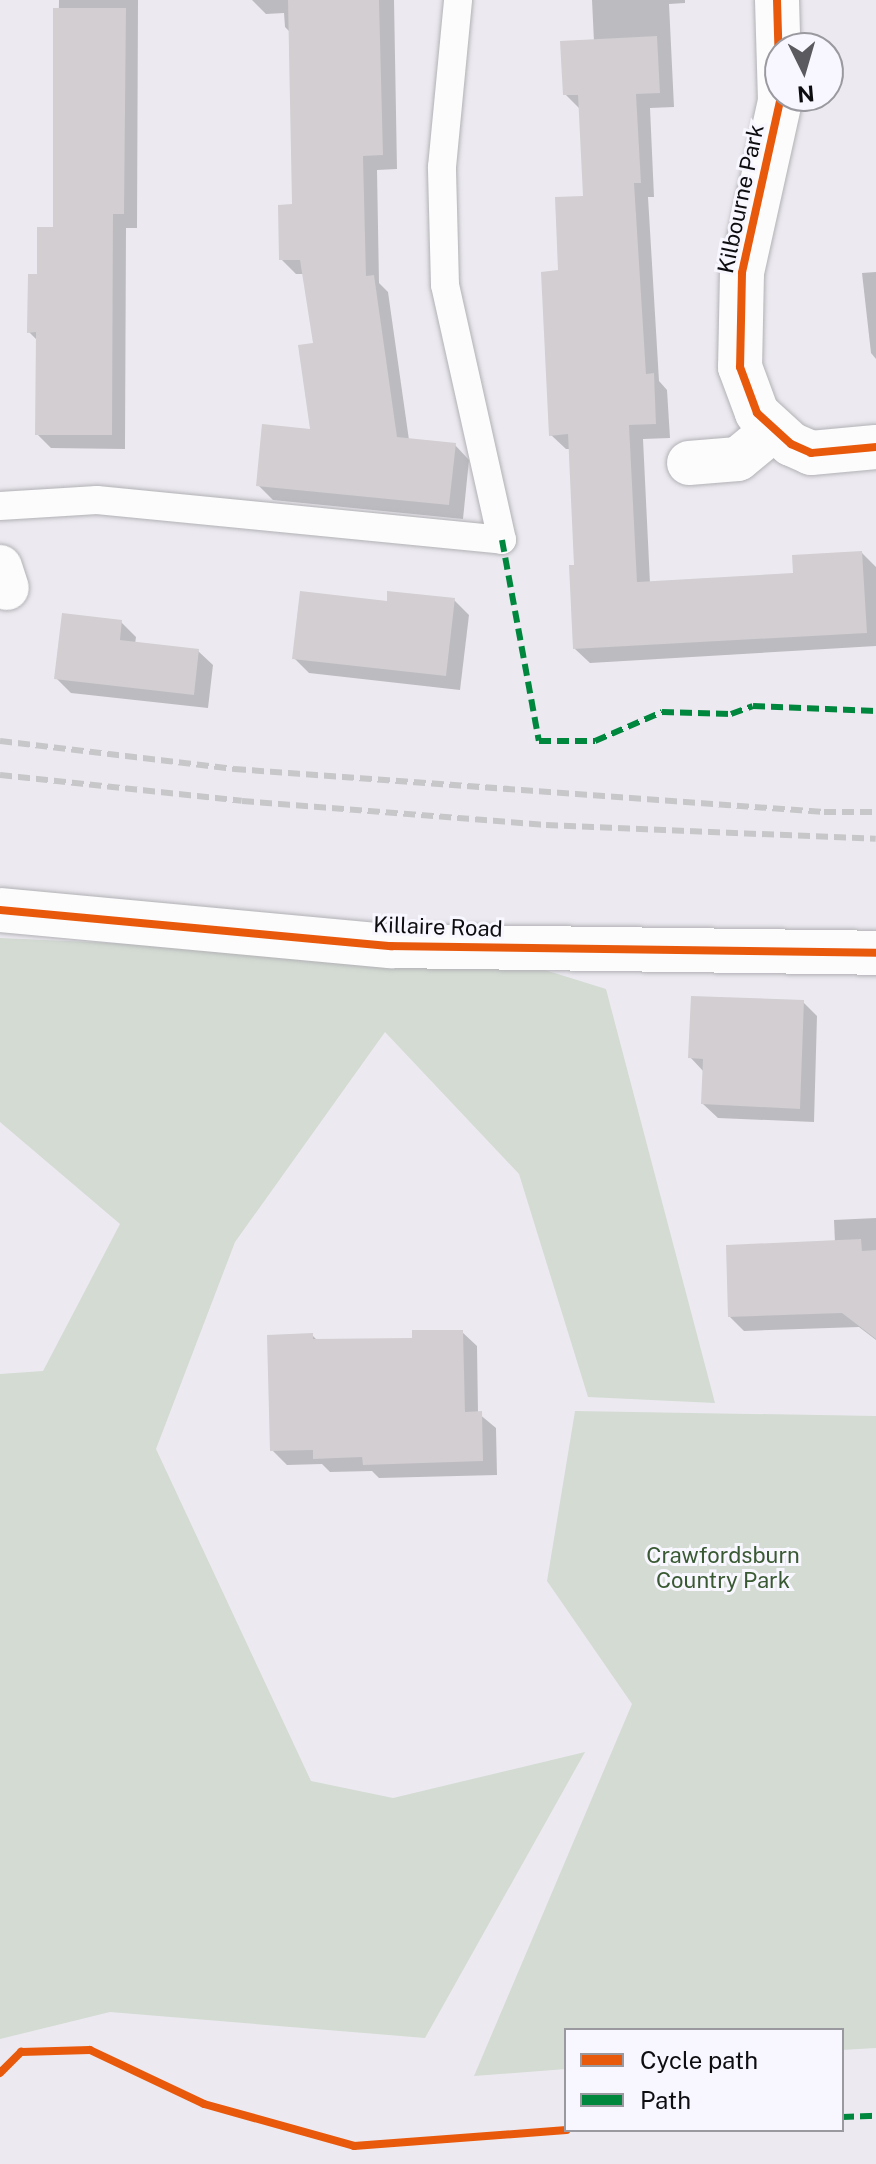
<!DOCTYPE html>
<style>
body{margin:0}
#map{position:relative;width:876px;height:2164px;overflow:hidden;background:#eceaf0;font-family:"Public Sans",sans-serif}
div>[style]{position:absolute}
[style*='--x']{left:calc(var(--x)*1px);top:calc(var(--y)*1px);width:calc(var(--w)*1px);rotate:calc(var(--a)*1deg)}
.green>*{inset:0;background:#d3dbd3}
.shadow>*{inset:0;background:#0003}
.building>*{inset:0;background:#d2ced1}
.roads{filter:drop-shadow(0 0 2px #b2b1b5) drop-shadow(0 0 2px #b2b1b5)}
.lane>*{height:28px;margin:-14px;padding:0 14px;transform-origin:14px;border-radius:14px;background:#fcfcfd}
.street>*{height:44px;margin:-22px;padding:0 22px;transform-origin:22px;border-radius:22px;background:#fcfcfd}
.rail>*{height:6px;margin-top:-3px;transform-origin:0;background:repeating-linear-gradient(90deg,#c7c6c8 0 12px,transparent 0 18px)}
.quiet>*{height:6px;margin-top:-3px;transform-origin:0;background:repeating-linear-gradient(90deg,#00873e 0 12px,transparent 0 18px)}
.cycleway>*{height:8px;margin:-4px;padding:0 4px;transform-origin:4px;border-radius:4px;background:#e8590c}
span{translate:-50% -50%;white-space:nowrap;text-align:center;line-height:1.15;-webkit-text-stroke:6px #f8f6fe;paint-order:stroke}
.street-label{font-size:22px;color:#0d0d10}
.park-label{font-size:22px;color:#395932}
.legend{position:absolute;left:564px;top:2028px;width:280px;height:104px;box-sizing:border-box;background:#f8f6fe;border:2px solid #9a999f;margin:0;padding:10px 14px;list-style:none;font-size:24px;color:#0d0d10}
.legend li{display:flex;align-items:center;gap:16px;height:40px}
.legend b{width:40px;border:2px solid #9a999f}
.north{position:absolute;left:764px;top:32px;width:80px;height:80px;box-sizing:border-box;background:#f8f6fe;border:2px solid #9a999f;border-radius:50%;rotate:175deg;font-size:22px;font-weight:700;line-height:32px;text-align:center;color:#0d0d10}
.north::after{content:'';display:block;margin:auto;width:28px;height:36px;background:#5b5a5e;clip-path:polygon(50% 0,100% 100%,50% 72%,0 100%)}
</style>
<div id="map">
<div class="green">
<div style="clip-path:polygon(0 938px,516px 961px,606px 989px,715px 1403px,588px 1397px,519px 1174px,385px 1032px,235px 1242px,156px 1449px,311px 1781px,393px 1798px,585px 1752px,425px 2038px,110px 2012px,0 2039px,0 1374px,43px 1371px,120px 1224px,0 1122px)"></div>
<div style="clip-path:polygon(575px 1411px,876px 1416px,876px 2048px,842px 2050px,842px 2030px,566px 2030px,566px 2069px,474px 2076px,632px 1704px,547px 1581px)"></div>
</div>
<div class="shadow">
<div style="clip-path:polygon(59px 0,138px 0,137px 228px,126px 228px,125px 449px,51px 448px,37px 434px,38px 341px,29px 332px,39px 276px,55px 229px)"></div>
<div style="clip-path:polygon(252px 0,394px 0,397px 169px,377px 170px,379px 283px,388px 292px,409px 440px,455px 445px,469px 460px,463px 519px,273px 500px,258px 485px,312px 431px,315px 344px,304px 274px,296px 274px,281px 259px,294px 206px,291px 33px,285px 27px,284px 13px,266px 14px)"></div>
<div style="clip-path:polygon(592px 0,685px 0,685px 3px,669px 4px,674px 107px,650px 108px,654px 197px,648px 197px,659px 381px,667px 390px,670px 438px,643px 439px,650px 583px,795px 575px,862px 553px,876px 567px,876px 646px,590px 663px,575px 649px,576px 567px,571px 449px,566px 449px,551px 435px,561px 272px,585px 197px,580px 109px,565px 94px,594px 42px)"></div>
<div style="clip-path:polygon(876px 272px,876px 359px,871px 353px,862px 273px)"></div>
<div style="clip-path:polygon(454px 600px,469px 615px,460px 690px,309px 673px,294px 658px,388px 603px)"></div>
<div style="clip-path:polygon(121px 622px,136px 637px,135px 644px,198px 651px,213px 665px,208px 708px,71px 693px,56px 678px)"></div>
<div style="clip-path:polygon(803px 1002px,817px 1016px,814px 1122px,718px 1118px,703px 1104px,704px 1072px,690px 1057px)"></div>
<div style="clip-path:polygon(876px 1218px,876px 1340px,859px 1327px,744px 1331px,730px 1317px,835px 1243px,834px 1220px)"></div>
<div style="clip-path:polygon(462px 1332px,477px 1346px,478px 1413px,496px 1428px,497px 1475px,379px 1478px,372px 1471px,330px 1472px,322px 1464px,287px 1465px,272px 1450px,312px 1335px,318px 1341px,414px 1340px)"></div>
</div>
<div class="building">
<div style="clip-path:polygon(288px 0,379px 0,383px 155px,363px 156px,366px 276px,374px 275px,397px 437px,456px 443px,449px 505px,256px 486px,262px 424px,310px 429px,298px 345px,313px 343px,300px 260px,279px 260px,278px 205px,292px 204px)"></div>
<div style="clip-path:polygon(53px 8px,126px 8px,124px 214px,113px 214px,112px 435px,35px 435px,36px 332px,27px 333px,28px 274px,37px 274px,37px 227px,53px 227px)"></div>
<div style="clip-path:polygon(657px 36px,660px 93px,636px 94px,641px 183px,634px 183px,646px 374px,654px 373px,656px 424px,629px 425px,637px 582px,793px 573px,792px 555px,862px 551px,867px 633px,573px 649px,569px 565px,574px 565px,568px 434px,549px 436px,541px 272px,558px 270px,555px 197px,583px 196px,578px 95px,563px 95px,560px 41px)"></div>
<div style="clip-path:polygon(300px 591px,387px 601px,387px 591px,455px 598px,446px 676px,292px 659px)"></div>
<div style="clip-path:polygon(62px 613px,122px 620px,120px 640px,199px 649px,194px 695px,54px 679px)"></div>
<div style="clip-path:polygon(691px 996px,804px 1000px,800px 1109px,701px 1104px,703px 1059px,688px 1058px)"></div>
<div style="clip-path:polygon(861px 1239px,862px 1251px,876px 1250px,876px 1339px,842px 1313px,728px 1317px,726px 1245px)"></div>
<div style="clip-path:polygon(412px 1330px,463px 1330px,465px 1412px,482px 1411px,483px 1461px,363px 1465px,362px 1457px,313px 1459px,313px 1450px,270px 1451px,267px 1335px,313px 1333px,313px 1339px,412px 1338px)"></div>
</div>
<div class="roads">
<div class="lane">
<div style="--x:0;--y:506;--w:97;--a:-3.5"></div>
<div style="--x:97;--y:500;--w:407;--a:5.6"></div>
<div style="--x:502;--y:540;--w:261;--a:-102.6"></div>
<div style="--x:445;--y:285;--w:118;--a:-91.5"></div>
<div style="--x:442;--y:167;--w:168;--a:-84.5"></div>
</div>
<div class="street">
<div style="--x:777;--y:0;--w:101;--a:88.3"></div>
<div style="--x:780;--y:101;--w:176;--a:102.5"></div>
<div style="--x:742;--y:273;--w:94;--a:91.2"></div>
<div style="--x:740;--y:367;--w:49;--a:69.7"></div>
<div style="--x:757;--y:413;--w:46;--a:42.4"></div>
<div style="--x:791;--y:444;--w:22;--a:24"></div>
<div style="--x:811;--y:453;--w:65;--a:-5.3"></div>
<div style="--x:689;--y:463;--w:49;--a:-4.7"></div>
<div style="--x:738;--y:459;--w:44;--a:-39.5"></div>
<div style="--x:0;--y:567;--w:22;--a:72"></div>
<div style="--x:0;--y:910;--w:393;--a:5.3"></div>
<div style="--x:391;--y:946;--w:485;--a:0.8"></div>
</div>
</div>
<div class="rail">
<div style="--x:0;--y:741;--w:236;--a:6.8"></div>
<div style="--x:234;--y:769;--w:592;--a:4.17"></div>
<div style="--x:824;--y:812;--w:52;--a:0"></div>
<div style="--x:0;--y:775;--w:243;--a:6.1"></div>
<div style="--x:242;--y:801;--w:305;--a:4.5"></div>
<div style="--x:546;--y:825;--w:330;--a:2.4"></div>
</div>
<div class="quiet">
<div style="--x:502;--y:540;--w:204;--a:79.6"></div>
<div style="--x:539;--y:741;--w:56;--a:0"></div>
<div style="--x:595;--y:741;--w:73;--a:-23.4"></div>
<div style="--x:662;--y:712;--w:69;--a:1.7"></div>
<div style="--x:731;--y:714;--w:23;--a:-20"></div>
<div style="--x:753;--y:706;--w:123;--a:2.3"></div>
<div style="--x:842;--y:2117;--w:34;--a:-2"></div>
</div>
<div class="cycleway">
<div style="--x:777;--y:0;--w:101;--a:88.3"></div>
<div style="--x:780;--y:101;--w:176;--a:102.5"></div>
<div style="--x:742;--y:273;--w:94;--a:91.2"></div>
<div style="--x:740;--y:367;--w:49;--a:69.7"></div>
<div style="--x:757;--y:413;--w:46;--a:42.4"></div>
<div style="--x:791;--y:444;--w:22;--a:24"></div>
<div style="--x:811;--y:453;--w:65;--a:-5.3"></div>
<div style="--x:0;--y:910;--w:393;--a:5.3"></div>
<div style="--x:391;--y:946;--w:485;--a:0.8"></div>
<div style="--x:0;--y:2073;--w:30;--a:-45"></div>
<div style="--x:21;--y:2052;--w:69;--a:-1.7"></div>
<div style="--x:90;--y:2050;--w:126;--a:25.3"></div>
<div style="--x:204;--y:2104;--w:156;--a:15.6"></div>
<div style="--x:354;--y:2146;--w:213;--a:-4.3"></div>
</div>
<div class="street-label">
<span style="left:741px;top:199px;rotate:-78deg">Kilbourne Park</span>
<span style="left:438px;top:927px;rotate:2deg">Killaire Road</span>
</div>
<div class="park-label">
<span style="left:723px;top:1568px">Crawfordsburn<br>Country Park</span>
</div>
<ul class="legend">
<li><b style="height:10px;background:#e8590c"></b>Cycle path</li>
<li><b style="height:10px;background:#00873e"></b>Path</li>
</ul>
<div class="north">N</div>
</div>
